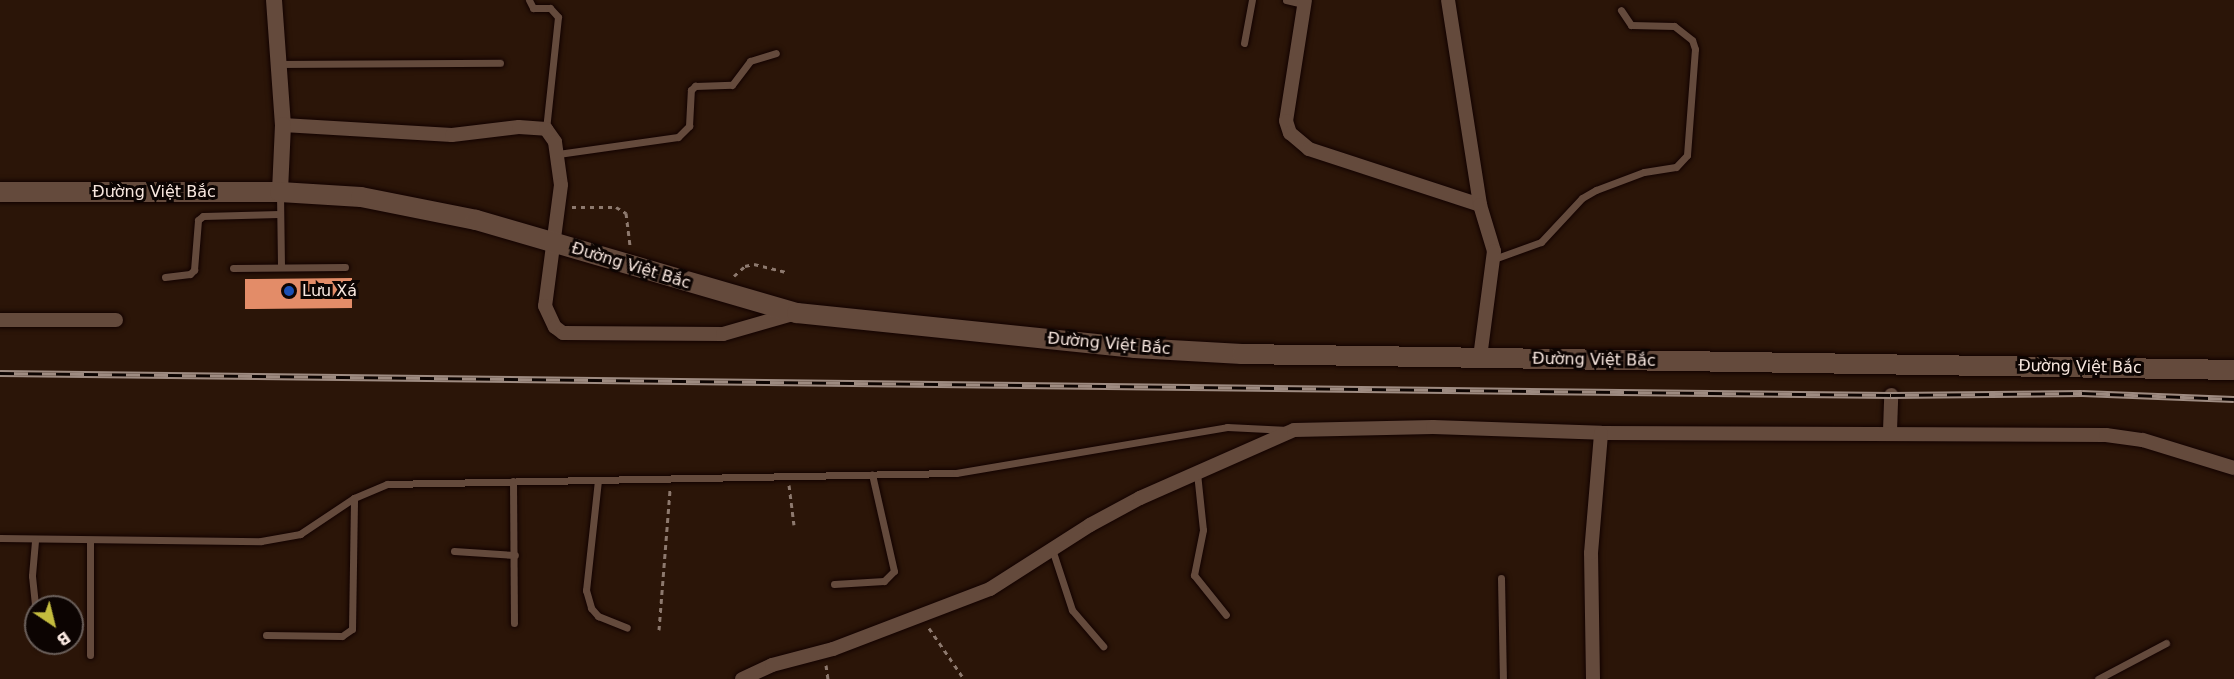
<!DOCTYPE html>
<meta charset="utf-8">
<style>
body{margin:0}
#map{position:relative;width:2234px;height:679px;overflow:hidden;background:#2b1508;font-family:"DejaVu Sans",sans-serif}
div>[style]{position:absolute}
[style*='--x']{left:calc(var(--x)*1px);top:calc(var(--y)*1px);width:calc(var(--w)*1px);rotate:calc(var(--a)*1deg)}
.building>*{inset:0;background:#e38c68}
.path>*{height:3px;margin-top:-1.5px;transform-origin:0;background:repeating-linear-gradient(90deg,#8d796e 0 4.5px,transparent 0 9px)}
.roads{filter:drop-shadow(0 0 2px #120200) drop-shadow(0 0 2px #120200)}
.service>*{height:7px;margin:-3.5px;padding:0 3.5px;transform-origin:3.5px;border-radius:3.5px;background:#644a3c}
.minor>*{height:14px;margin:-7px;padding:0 7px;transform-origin:7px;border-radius:7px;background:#644a3c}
.tertiary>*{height:16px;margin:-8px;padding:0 8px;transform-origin:8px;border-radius:8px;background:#644a3c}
.secondary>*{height:20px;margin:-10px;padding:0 10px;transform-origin:10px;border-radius:10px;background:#644a3c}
.rail>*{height:7px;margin-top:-3.5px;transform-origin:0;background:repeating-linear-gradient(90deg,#0c0402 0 14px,#9e8b81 0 28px);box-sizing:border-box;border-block:2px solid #9e8b81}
.dots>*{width:16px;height:16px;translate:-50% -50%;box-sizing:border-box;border:3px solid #0c0402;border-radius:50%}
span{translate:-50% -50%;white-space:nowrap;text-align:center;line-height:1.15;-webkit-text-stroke:6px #0c0402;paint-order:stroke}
.street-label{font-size:16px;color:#f8e7df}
.poi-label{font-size:16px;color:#f8e7df}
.left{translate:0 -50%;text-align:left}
.north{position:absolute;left:24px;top:595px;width:60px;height:60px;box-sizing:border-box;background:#0c0402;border:2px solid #6a5f5a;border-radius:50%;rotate:145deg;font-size:16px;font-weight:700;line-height:24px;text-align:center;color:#f8e7df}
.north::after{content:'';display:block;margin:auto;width:21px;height:27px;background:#c4bc3e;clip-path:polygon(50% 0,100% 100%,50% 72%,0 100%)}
</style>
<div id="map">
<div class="building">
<div style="clip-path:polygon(352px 278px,352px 308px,245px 309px,245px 279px)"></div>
</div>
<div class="path">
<div style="--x:572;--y:207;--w:44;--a:0"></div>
<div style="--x:616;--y:207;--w:12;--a:31"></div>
<div style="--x:626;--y:213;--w:34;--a:83"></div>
<div style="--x:734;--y:276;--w:15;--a:-42"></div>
<div style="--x:745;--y:266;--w:9;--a:-13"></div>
<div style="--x:754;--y:264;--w:33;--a:14"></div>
<div style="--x:789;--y:485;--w:40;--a:82.9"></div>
<div style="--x:929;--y:628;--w:62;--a:55.5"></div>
<div style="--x:659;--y:630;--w:141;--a:-85.5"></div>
<div style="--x:826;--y:665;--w:14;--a:82"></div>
</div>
<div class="roads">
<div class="service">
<div style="--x:529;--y:0;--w:9;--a:63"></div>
<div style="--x:533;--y:8;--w:17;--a:0"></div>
<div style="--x:550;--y:8;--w:12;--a:48"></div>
<div style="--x:558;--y:17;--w:113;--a:96.1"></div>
<div style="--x:1286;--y:0;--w:18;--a:13"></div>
<div style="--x:1244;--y:43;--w:44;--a:-79.5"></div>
<div style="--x:279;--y:64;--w:221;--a:-0.3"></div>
<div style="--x:558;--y:154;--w:121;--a:-8.1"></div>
<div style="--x:678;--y:137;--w:16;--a:-45"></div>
<div style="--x:689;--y:126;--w:36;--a:-87"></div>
<div style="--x:691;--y:90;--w:6;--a:-45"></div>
<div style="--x:695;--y:86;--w:37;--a:-2"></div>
<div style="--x:732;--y:85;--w:30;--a:-53"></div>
<div style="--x:750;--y:61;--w:27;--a:-17"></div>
<div style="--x:280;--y:194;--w:73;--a:89.2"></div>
<div style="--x:1494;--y:259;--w:50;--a:-19.9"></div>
<div style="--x:1541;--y:242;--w:60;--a:-47"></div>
<div style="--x:1582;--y:198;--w:16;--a:-30"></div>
<div style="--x:1596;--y:190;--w:51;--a:-20.6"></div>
<div style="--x:1644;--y:172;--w:32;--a:-9"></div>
<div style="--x:1676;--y:167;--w:16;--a:-47"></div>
<div style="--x:1687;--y:155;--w:106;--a:-85.7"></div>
<div style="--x:1695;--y:49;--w:9;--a:-108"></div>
<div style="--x:1692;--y:40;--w:23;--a:-142"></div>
<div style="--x:1674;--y:26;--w:43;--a:-178.7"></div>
<div style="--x:1631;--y:25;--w:18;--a:-124"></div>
<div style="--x:233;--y:268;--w:112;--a:-0.5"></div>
<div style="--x:165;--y:277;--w:25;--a:-7"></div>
<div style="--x:190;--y:274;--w:6;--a:-45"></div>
<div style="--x:194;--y:270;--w:50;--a:-85.4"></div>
<div style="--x:198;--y:220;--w:6;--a:-39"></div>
<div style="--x:203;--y:216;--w:76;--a:-1.5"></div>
<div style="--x:1197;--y:473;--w:57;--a:84"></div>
<div style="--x:1203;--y:530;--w:46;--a:101.3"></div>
<div style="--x:1194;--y:575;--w:51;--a:51.3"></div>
<div style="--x:598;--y:480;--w:111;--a:96.2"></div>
<div style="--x:586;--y:590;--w:19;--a:74"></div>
<div style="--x:591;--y:608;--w:11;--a:49"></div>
<div style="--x:598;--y:616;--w:31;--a:22"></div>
<div style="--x:513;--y:481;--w:142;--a:89.6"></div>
<div style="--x:0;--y:538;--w:261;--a:0.7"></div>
<div style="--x:261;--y:541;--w:40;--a:-10"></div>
<div style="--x:300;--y:534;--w:65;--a:-33.7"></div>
<div style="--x:354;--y:498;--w:36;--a:-23"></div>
<div style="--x:387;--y:484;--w:569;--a:-1.11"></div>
<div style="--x:956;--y:473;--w:275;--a:-9.6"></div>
<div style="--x:1227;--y:427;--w:61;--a:2.8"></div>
<div style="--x:35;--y:541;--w:35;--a:95"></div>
<div style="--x:32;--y:576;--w:36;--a:84"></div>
<div style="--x:1052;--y:549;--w:64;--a:71.8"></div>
<div style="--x:1072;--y:610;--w:48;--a:49.3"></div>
<div style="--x:454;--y:551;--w:61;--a:3.8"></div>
<div style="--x:1501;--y:578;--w:101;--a:88.9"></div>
<div style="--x:834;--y:584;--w:50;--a:-3.4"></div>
<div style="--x:884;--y:581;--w:14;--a:-45"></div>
<div style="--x:894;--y:571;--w:99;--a:-102.8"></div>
<div style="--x:266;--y:635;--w:76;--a:0.8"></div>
<div style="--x:342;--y:636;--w:12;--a:-35"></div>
<div style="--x:352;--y:629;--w:131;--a:-89.1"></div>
<div style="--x:40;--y:643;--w:2;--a:90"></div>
<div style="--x:90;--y:655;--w:114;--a:-90"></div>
<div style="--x:2098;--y:679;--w:77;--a:-27.9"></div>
</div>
<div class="minor">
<div style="--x:1305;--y:0;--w:122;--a:98.9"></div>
<div style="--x:1286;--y:121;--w:13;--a:72"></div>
<div style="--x:1290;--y:133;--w:25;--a:40"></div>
<div style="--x:1309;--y:149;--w:180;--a:18.1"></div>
<div style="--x:1448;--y:0;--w:207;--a:81.1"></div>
<div style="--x:1480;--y:205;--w:48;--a:73.1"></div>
<div style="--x:1494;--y:251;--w:108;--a:97.5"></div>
<div style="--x:283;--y:125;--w:169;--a:3.4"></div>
<div style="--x:452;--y:135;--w:67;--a:-6.8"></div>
<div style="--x:519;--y:127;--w:27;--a:4"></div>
<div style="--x:546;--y:129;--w:16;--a:55"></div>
<div style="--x:555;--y:142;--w:43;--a:82.1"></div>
<div style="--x:561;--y:185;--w:122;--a:97.5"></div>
<div style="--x:545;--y:306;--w:23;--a:65"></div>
<div style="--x:555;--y:327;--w:10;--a:37"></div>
<div style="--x:563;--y:333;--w:160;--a:0.4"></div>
<div style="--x:723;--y:334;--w:76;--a:-16"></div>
<div style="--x:0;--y:320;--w:116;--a:0"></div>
<div style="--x:1890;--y:431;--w:36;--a:-88"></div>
<div style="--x:742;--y:679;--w:33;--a:-25"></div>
<div style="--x:772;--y:665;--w:63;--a:-14.7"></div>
<div style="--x:833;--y:649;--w:168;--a:-20.9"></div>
<div style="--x:990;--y:589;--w:119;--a:-32.6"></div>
<div style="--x:1090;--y:525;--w:57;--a:-28.4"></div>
<div style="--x:1140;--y:498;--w:168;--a:-23.8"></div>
<div style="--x:1294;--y:430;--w:139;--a:-1.2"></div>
<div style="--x:1433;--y:427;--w:168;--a:2"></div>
<div style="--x:1601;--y:433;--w:505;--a:0.23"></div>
<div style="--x:2106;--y:435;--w:37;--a:8"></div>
<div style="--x:2143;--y:440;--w:95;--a:17.1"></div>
<div style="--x:1593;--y:679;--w:126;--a:-90.9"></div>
<div style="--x:1591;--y:553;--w:120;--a:-85.2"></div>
</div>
<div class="tertiary">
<div style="--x:274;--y:0;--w:125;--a:85.9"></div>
<div style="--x:283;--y:125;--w:67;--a:92.6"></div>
</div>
<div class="secondary">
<div style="--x:0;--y:192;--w:280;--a:0"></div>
<div style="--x:280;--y:192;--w:81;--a:3.5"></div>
<div style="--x:361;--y:197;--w:117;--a:11.3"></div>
<div style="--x:476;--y:220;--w:334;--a:16.2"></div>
<div style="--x:797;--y:313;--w:340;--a:5.9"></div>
<div style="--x:1135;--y:348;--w:107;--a:3.2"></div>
<div style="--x:1242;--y:354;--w:992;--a:0.92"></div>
</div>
</div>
<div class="rail">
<div style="--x:0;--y:373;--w:1891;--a:0.67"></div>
<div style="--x:1891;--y:395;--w:191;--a:-0.6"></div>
<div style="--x:2082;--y:393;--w:152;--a:2.3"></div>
</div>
<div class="dots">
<div style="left:289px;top:291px;background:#1a4fb4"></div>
</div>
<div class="street-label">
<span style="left:154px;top:192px">Đường Việt Bắc</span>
<span style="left:631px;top:266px;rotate:17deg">Đường Việt Bắc</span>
<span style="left:1109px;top:344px;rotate:5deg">Đường Việt Bắc</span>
<span style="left:1594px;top:360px;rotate:1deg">Đường Việt Bắc</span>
<span style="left:2080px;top:367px;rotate:1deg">Đường Việt Bắc</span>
</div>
<div class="poi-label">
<span class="left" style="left:302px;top:291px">Lưu Xá</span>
</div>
<div class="north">B</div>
</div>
